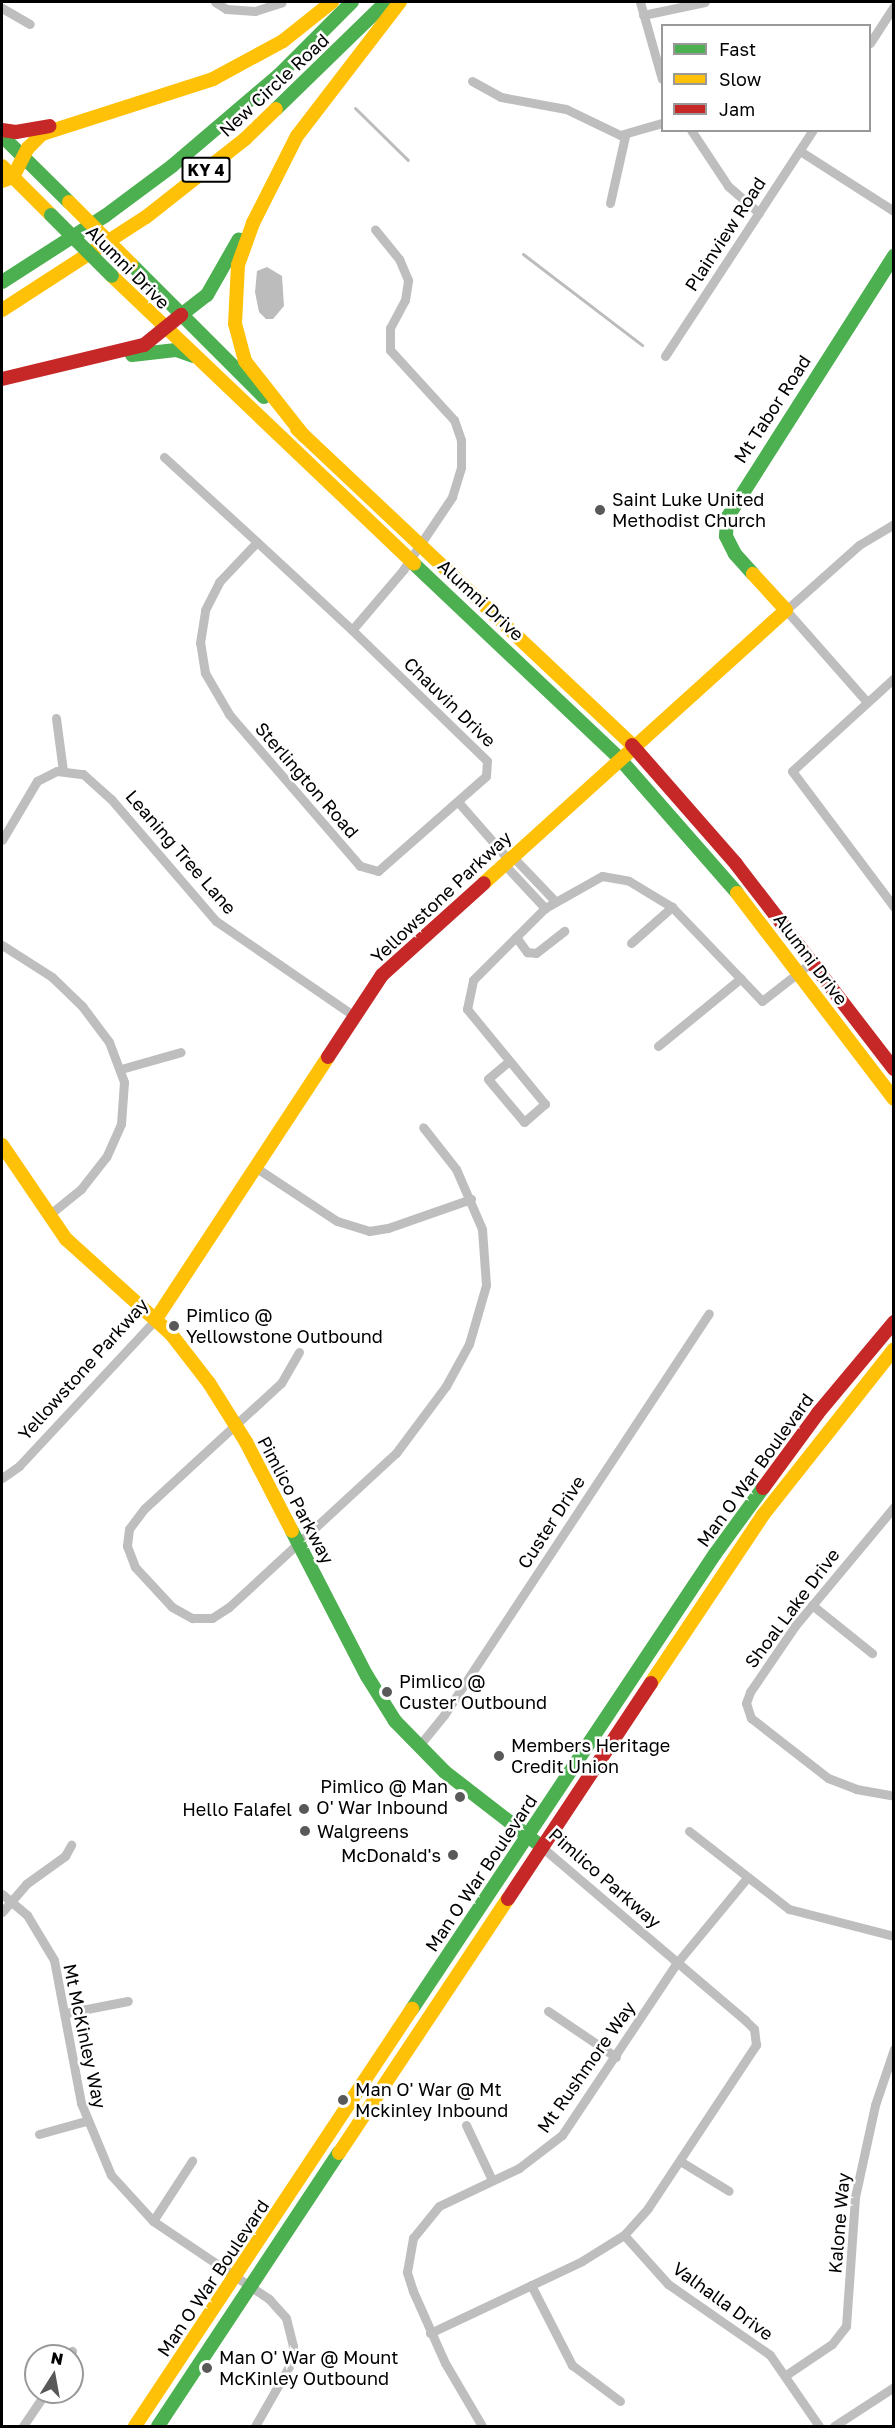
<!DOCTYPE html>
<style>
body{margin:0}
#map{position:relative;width:895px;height:2428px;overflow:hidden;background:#fff;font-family:"Golos Text",sans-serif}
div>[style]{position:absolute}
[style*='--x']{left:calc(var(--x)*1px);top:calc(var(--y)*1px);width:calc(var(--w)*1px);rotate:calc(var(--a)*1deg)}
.water>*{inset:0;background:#bcbcbc}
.stream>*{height:3px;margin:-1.5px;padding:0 1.5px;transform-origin:1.5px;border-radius:1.5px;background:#bcbcbc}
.street>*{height:9px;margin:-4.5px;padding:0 4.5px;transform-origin:4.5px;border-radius:4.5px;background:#bebebe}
.fast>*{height:14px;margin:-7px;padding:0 7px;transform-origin:7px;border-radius:7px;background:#4caf50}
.slow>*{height:14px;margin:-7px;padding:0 7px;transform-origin:7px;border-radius:7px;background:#ffc107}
.jam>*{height:14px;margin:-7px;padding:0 7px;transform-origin:7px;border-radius:7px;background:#c62828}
.fast-bridge>*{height:14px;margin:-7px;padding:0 7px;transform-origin:7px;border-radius:7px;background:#4caf50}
.slow-bridge>*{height:14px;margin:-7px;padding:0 7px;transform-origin:7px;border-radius:7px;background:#ffc107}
.dots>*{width:16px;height:16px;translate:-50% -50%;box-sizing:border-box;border:3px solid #fff;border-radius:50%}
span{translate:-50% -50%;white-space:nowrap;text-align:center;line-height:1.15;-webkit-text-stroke:5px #fff;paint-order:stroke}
.shield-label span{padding:2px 4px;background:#fff;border:2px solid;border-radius:4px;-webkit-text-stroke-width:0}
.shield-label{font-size:16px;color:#000;font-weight:700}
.street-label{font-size:18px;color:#000}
.poi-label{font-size:18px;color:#000}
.left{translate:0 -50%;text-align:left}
.right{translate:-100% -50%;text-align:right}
.frame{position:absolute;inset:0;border:3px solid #000;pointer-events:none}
.legend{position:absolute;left:661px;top:24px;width:210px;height:108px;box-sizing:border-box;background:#fff;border:2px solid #999;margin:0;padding:8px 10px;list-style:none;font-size:18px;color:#000}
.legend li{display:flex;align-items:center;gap:12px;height:30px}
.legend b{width:30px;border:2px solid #999}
.north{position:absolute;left:24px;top:2344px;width:60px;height:60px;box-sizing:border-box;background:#fff;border:2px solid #999;border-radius:50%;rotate:11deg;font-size:16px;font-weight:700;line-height:24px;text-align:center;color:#000}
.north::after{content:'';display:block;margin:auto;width:21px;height:27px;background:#595959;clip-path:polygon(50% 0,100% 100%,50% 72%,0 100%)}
</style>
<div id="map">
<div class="water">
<div style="clip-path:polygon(267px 267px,282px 276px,284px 306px,273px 319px,266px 319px,259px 312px,255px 292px,257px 271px)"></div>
</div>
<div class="stream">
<div style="--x:355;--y:108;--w:74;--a:44.5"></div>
<div style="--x:523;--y:254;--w:150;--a:37.4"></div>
</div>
<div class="street">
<div style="--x:215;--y:2;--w:13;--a:32"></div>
<div style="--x:226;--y:9;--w:29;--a:4"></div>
<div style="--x:255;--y:11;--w:28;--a:-18"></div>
<div style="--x:640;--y:2;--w:80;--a:74.1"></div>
<div style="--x:2;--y:8;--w:32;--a:30"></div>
<div style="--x:643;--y:15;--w:63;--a:-11.8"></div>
<div style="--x:870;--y:43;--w:44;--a:-57"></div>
<div style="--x:472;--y:81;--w:33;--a:29"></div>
<div style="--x:501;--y:97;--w:66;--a:10.5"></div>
<div style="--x:566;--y:109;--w:60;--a:25.7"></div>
<div style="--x:620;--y:135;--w:44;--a:-15.9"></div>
<div style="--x:691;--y:130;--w:67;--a:56.5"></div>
<div style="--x:728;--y:186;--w:41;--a:41.1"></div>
<div style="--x:800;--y:151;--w:112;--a:32.6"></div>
<div style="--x:610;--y:203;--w:69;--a:-77.4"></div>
<div style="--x:665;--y:356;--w:270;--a:-56.8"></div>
<div style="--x:164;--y:457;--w:126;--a:42.4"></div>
<div style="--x:257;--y:542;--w:129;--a:42.8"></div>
<div style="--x:352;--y:630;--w:188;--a:44.1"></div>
<div style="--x:487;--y:761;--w:15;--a:94"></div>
<div style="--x:486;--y:776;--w:144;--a:138.7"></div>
<div style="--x:378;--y:871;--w:19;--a:-164"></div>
<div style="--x:360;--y:866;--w:201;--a:-130.8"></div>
<div style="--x:229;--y:714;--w:48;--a:-120.3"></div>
<div style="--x:205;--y:673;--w:30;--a:-99"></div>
<div style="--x:200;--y:643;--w:33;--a:-81"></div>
<div style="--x:205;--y:610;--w:31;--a:-63"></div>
<div style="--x:219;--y:582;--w:55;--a:-46.5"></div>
<div style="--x:352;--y:630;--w:79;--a:-49.6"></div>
<div style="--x:403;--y:570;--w:88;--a:-56.1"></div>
<div style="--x:452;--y:497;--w:31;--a:-73"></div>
<div style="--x:461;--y:467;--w:27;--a:-90"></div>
<div style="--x:461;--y:440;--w:21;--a:-109"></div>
<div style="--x:454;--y:420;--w:95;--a:-132.4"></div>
<div style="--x:390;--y:350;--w:22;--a:-90"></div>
<div style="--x:390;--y:328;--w:32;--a:-62"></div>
<div style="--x:405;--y:300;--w:20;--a:-81"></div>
<div style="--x:408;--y:280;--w:23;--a:-113"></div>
<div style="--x:399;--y:259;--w:38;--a:-129"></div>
<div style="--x:894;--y:678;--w:138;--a:137.6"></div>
<div style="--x:792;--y:771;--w:170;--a:53.1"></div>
<div style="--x:867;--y:702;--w:123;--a:-131.4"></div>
<div style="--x:786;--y:610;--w:98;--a:-41.7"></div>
<div style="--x:859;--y:545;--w:41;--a:-31"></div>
<div style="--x:56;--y:718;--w:53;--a:82.5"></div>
<div style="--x:459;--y:803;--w:74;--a:48.8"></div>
<div style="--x:2;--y:840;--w:69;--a:-59.3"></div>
<div style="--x:37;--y:781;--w:22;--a:-27"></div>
<div style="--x:57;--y:771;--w:26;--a:7"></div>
<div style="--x:83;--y:774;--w:38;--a:42"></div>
<div style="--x:111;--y:799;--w:161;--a:49.3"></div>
<div style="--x:216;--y:921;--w:166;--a:34.5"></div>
<div style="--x:512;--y:856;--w:61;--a:46.3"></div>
<div style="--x:503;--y:863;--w:62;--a:47"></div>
<div style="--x:516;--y:937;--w:19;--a:54"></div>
<div style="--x:527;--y:952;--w:9;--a:6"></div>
<div style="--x:536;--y:953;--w:36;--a:-38"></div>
<div style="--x:631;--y:943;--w:55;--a:-41.3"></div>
<div style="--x:2;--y:945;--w:59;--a:32.6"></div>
<div style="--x:52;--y:977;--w:42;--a:44"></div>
<div style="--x:82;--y:1006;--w:45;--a:53.1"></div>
<div style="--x:109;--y:1042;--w:43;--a:69.4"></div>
<div style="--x:124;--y:1082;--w:42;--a:94.1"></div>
<div style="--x:121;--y:1124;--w:36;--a:114"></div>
<div style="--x:106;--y:1157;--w:41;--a:128"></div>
<div style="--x:81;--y:1189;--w:41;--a:140.9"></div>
<div style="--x:658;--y:1046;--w:107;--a:-39.3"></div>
<div style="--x:508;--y:1062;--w:26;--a:140"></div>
<div style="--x:488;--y:1079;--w:56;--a:50.1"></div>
<div style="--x:524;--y:1122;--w:28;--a:-41"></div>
<div style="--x:545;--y:1104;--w:123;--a:-129.4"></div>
<div style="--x:467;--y:1009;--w:30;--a:-78"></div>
<div style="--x:473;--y:980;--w:102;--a:-45"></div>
<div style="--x:545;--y:908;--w:65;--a:-29.3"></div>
<div style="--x:602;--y:876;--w:27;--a:10"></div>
<div style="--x:629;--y:881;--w:50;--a:31.2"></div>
<div style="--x:672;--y:907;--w:130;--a:46.2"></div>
<div style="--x:762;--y:1001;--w:63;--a:-38"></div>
<div style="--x:121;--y:1069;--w:62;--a:-15.8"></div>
<div style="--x:255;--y:1167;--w:98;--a:33.4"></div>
<div style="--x:337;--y:1221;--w:34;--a:17"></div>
<div style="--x:369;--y:1231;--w:19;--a:-9"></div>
<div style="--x:388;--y:1228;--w:88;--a:-19.3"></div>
<div style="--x:299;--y:1352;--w:36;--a:120"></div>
<div style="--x:281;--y:1383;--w:186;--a:137.4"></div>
<div style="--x:144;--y:1509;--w:25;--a:127"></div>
<div style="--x:129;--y:1529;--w:17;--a:97"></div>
<div style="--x:127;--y:1546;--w:22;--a:69"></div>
<div style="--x:135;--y:1567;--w:54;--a:47.2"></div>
<div style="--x:172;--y:1607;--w:23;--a:29"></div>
<div style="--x:192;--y:1618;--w:20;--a:0"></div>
<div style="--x:212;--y:1618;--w:20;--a:-33"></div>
<div style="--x:229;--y:1607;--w:227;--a:-42.7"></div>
<div style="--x:396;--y:1453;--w:84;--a:-53.3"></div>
<div style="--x:446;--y:1386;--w:48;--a:-61.3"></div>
<div style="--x:469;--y:1344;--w:61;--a:-73.9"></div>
<div style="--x:486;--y:1285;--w:56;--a:-94.1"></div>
<div style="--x:482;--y:1229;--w:65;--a:-113.4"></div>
<div style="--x:456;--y:1169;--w:53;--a:-128.2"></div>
<div style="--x:2;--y:1478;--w:21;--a:-35"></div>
<div style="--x:19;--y:1466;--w:201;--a:-47"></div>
<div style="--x:894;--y:1507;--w:155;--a:129.8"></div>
<div style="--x:795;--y:1626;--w:80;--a:124.3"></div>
<div style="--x:750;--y:1692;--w:12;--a:110"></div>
<div style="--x:746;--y:1703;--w:16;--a:72"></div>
<div style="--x:751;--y:1718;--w:98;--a:37.9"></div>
<div style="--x:828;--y:1778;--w:30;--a:21"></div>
<div style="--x:856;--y:1789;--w:39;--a:10"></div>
<div style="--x:812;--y:1605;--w:77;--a:38.7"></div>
<div style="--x:418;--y:1747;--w:41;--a:-50.9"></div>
<div style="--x:444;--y:1715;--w:481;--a:-56.6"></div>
<div style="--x:689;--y:1831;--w:127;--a:38"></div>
<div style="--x:789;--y:1909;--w:108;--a:14.4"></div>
<div style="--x:2;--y:1894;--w:33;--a:40"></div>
<div style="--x:27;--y:1915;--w:52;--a:59"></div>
<div style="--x:54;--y:1960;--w:146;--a:79.3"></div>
<div style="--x:81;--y:2103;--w:78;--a:67.4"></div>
<div style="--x:111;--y:2175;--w:62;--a:47.6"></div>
<div style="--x:153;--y:2221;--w:140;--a:33.9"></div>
<div style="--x:269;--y:2299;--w:25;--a:48"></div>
<div style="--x:286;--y:2318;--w:29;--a:76"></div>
<div style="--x:293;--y:2346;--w:17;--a:97"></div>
<div style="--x:291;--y:2363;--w:73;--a:119.7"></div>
<div style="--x:2;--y:1912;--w:37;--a:-49"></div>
<div style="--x:26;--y:1884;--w:48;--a:-35.7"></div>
<div style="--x:65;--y:1856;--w:13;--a:-61"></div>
<div style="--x:548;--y:2011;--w:82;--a:34.1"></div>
<div style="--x:66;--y:2013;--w:63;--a:-11"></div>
<div style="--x:466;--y:2125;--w:61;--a:64.7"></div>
<div style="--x:39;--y:2134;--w:49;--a:-15.5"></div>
<div style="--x:680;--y:2161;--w:57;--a:31.5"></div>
<div style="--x:153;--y:2221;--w:72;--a:-57"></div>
<div style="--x:624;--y:2235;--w:66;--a:48.1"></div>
<div style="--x:668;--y:2284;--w:124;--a:34.8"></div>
<div style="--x:770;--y:2355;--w:86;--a:55.4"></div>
<div style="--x:531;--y:2285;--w:90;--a:62.9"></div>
<div style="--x:572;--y:2365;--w:60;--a:36.9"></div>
<div style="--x:430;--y:2333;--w:168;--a:-25.3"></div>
<div style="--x:582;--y:2261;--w:49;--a:-31.8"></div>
<div style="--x:624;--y:2235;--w:36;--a:-48"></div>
<div style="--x:648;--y:2208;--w:196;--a:-56.5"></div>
<div style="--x:756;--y:2045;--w:16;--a:-97"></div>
<div style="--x:754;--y:2029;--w:13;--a:-135"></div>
<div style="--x:745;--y:2020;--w:267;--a:-139.6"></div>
<div style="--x:69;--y:2356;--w:6;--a:-59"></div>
<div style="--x:786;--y:2375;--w:55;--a:-34"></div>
<div style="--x:832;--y:2344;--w:23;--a:-52"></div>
<div style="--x:846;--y:2326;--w:129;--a:-86"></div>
<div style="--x:855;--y:2197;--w:94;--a:-77.7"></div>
<div style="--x:875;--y:2105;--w:59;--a:-71.3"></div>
<div style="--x:23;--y:2426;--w:41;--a:-55.9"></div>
<div style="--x:482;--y:2426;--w:73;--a:-120.4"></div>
<div style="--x:445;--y:2363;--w:79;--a:-114"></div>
<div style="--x:413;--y:2291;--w:20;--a:-108"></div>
<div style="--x:407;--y:2272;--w:35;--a:-80"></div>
<div style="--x:413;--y:2238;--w:41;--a:-50.9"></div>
<div style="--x:439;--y:2206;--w:89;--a:-25.4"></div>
<div style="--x:519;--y:2168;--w:54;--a:-37.5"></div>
<div style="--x:562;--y:2135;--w:206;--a:-56.3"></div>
<div style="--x:676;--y:1964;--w:110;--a:-50.5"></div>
<div style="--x:834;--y:2426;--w:72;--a:-33"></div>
</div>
<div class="fast">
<div style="--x:276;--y:109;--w:153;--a:-44.2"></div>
<div style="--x:2;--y:136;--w:94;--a:44.6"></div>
<div style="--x:131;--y:264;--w:188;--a:45"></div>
<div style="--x:2;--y:282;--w:122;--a:-32.7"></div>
<div style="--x:105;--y:216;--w:84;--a:-36.7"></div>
<div style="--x:172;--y:166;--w:140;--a:-40.4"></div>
<div style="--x:279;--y:75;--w:103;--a:-45"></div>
<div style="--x:181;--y:315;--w:33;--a:-38"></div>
<div style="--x:207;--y:295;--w:64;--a:-60.3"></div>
<div style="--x:132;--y:355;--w:44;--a:-6.5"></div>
<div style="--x:176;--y:350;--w:18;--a:19"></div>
<div style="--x:414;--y:564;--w:282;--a:43.4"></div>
<div style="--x:619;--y:758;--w:179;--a:48.8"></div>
<div style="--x:753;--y:574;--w:27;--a:-132"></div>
<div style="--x:735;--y:554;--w:20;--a:-117"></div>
<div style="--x:726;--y:536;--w:18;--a:-87"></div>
<div style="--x:727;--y:518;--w:311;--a:-57.5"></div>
<div style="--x:292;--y:1531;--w:163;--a:62.7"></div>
<div style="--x:367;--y:1676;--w:53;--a:58.1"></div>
<div style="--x:395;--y:1721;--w:71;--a:45.6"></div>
<div style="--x:445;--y:1772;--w:123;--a:37.7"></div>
<div style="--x:412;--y:2009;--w:547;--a:-56.34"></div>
<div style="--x:715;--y:1554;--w:82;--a:-54"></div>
<div style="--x:158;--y:2426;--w:328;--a:-56.5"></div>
</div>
<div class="slow">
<div style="--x:2;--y:166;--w:69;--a:45"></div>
<div style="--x:2;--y:181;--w:12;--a:-20"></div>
<div style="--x:13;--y:177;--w:33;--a:-63"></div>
<div style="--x:28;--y:148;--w:20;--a:-45"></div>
<div style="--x:42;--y:134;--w:180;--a:-17.8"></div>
<div style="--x:213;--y:79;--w:80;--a:-28.5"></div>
<div style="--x:283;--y:41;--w:63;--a:-38.5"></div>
<div style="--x:112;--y:276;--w:417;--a:43.6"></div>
<div style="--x:2;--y:310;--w:171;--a:-32.9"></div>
<div style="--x:146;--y:217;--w:126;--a:-38.2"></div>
<div style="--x:245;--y:139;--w:43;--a:-44.1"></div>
<div style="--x:297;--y:429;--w:461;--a:43.3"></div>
<div style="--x:304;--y:436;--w:95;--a:-128.2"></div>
<div style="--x:245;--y:361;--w:38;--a:-105"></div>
<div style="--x:235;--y:324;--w:59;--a:-87.1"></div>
<div style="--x:238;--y:265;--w:45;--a:-70.3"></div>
<div style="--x:253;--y:223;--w:97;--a:-63.2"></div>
<div style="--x:297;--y:136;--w:169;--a:-52.5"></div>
<div style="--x:484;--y:883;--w:407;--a:-42.1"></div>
<div style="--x:786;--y:610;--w:49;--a:-132.5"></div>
<div style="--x:737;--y:893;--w:259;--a:52.7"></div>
<div style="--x:2;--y:1145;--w:114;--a:55.8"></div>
<div style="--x:66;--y:1239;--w:142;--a:42.1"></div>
<div style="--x:171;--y:1334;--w:62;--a:52.2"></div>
<div style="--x:209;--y:1383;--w:70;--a:57.9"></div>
<div style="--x:246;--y:1442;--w:100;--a:62.7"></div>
<div style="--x:156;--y:1319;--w:313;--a:-56.7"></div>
<div style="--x:651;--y:1683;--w:202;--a:-56.3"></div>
<div style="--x:763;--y:1515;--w:211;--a:-51.7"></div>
<div style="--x:339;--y:2153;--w:305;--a:-56.4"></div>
<div style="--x:135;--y:2426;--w:501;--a:-56.41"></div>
</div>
<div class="jam">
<div style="--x:2;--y:130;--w:14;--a:8"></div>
<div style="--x:16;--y:132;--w:34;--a:-10"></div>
<div style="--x:2;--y:379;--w:146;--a:-13.5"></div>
<div style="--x:144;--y:345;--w:48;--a:-39"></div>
<div style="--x:632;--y:745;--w:158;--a:48.8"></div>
<div style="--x:736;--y:864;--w:259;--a:52.4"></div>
<div style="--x:328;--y:1057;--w:98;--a:-56.6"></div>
<div style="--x:382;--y:975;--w:137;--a:-42"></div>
<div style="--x:763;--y:1488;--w:93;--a:-53.7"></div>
<div style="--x:818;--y:1413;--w:119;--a:-50.1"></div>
<div style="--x:508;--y:1899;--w:259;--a:-56.5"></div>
</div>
<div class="fast-bridge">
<div style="--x:51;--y:215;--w:86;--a:45"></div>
</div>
<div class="slow-bridge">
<div style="--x:69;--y:202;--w:88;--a:45"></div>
</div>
<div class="dots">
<div style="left:600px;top:510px;background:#595959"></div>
<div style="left:174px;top:1326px;background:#595959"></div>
<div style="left:387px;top:1692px;background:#595959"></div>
<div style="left:499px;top:1756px;background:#595959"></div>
<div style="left:460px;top:1797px;background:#595959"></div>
<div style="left:304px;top:1809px;background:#595959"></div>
<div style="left:305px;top:1831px;background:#595959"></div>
<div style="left:453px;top:1855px;background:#595959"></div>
<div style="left:343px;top:2100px;background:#595959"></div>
<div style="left:207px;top:2368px;background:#595959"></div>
</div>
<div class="shield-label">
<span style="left:206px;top:170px">KY 4</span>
</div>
<div class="street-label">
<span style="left:274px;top:85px;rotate:-43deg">New Circle Road</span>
<span style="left:725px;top:234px;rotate:-57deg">Plainview Road</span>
<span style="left:128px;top:267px;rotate:45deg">Alumni Drive</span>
<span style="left:772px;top:409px;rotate:-57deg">Mt Tabor Road</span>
<span style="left:481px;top:600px;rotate:43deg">Alumni Drive</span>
<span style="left:450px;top:702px;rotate:44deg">Chauvin Drive</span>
<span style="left:307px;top:780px;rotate:49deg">Sterlington Road</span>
<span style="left:181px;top:852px;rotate:49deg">Leaning Tree Lane</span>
<span style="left:441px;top:897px;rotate:-43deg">Yellowstone Parkway</span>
<span style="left:811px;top:959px;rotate:53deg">Alumni Drive</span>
<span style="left:83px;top:1369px;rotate:-48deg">Yellowstone Parkway</span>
<span style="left:755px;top:1470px;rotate:-54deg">Man O War Boulevard</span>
<span style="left:296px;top:1500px;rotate:62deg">Pimlico Parkway</span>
<span style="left:551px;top:1522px;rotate:-57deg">Custer Drive</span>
<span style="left:792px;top:1608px;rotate:-53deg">Shoal Lake Drive</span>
<span style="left:481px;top:1873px;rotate:-56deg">Man O War Boulevard</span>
<span style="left:605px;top:1878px;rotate:41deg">Pimlico Parkway</span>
<span style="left:85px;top:2036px;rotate:78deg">Mt McKinley Way</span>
<span style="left:586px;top:2067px;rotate:-55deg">Mt Rushmore Way</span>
<span style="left:839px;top:2223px;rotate:-85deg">Kalone Way</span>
<span style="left:213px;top:2278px;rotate:-56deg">Man O War Boulevard</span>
<span style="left:723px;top:2301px;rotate:36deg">Valhalla Drive</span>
</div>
<div class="poi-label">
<span class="left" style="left:612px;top:510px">Saint Luke United<br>Methodist Church</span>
<span class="left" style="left:186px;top:1326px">Pimlico @<br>Yellowstone Outbound</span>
<span class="left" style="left:399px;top:1692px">Pimlico @<br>Custer Outbound</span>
<span class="left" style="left:511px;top:1756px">Members Heritage<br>Credit Union</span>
<span class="right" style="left:448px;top:1797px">Pimlico @ Man<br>O' War Inbound</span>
<span class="right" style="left:292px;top:1809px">Hello Falafel</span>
<span class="left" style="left:317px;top:1831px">Walgreens</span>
<span class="right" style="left:441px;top:1855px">McDonald's</span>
<span class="left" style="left:355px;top:2100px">Man O' War @ Mt<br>Mckinley Inbound</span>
<span class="left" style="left:219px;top:2368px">Man O' War @ Mount<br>McKinley Outbound</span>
</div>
<div class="frame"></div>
<ul class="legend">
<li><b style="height:8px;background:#4caf50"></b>Fast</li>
<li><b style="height:8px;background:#ffc107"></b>Slow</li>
<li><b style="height:8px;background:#c62828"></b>Jam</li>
</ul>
<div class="north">N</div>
</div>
